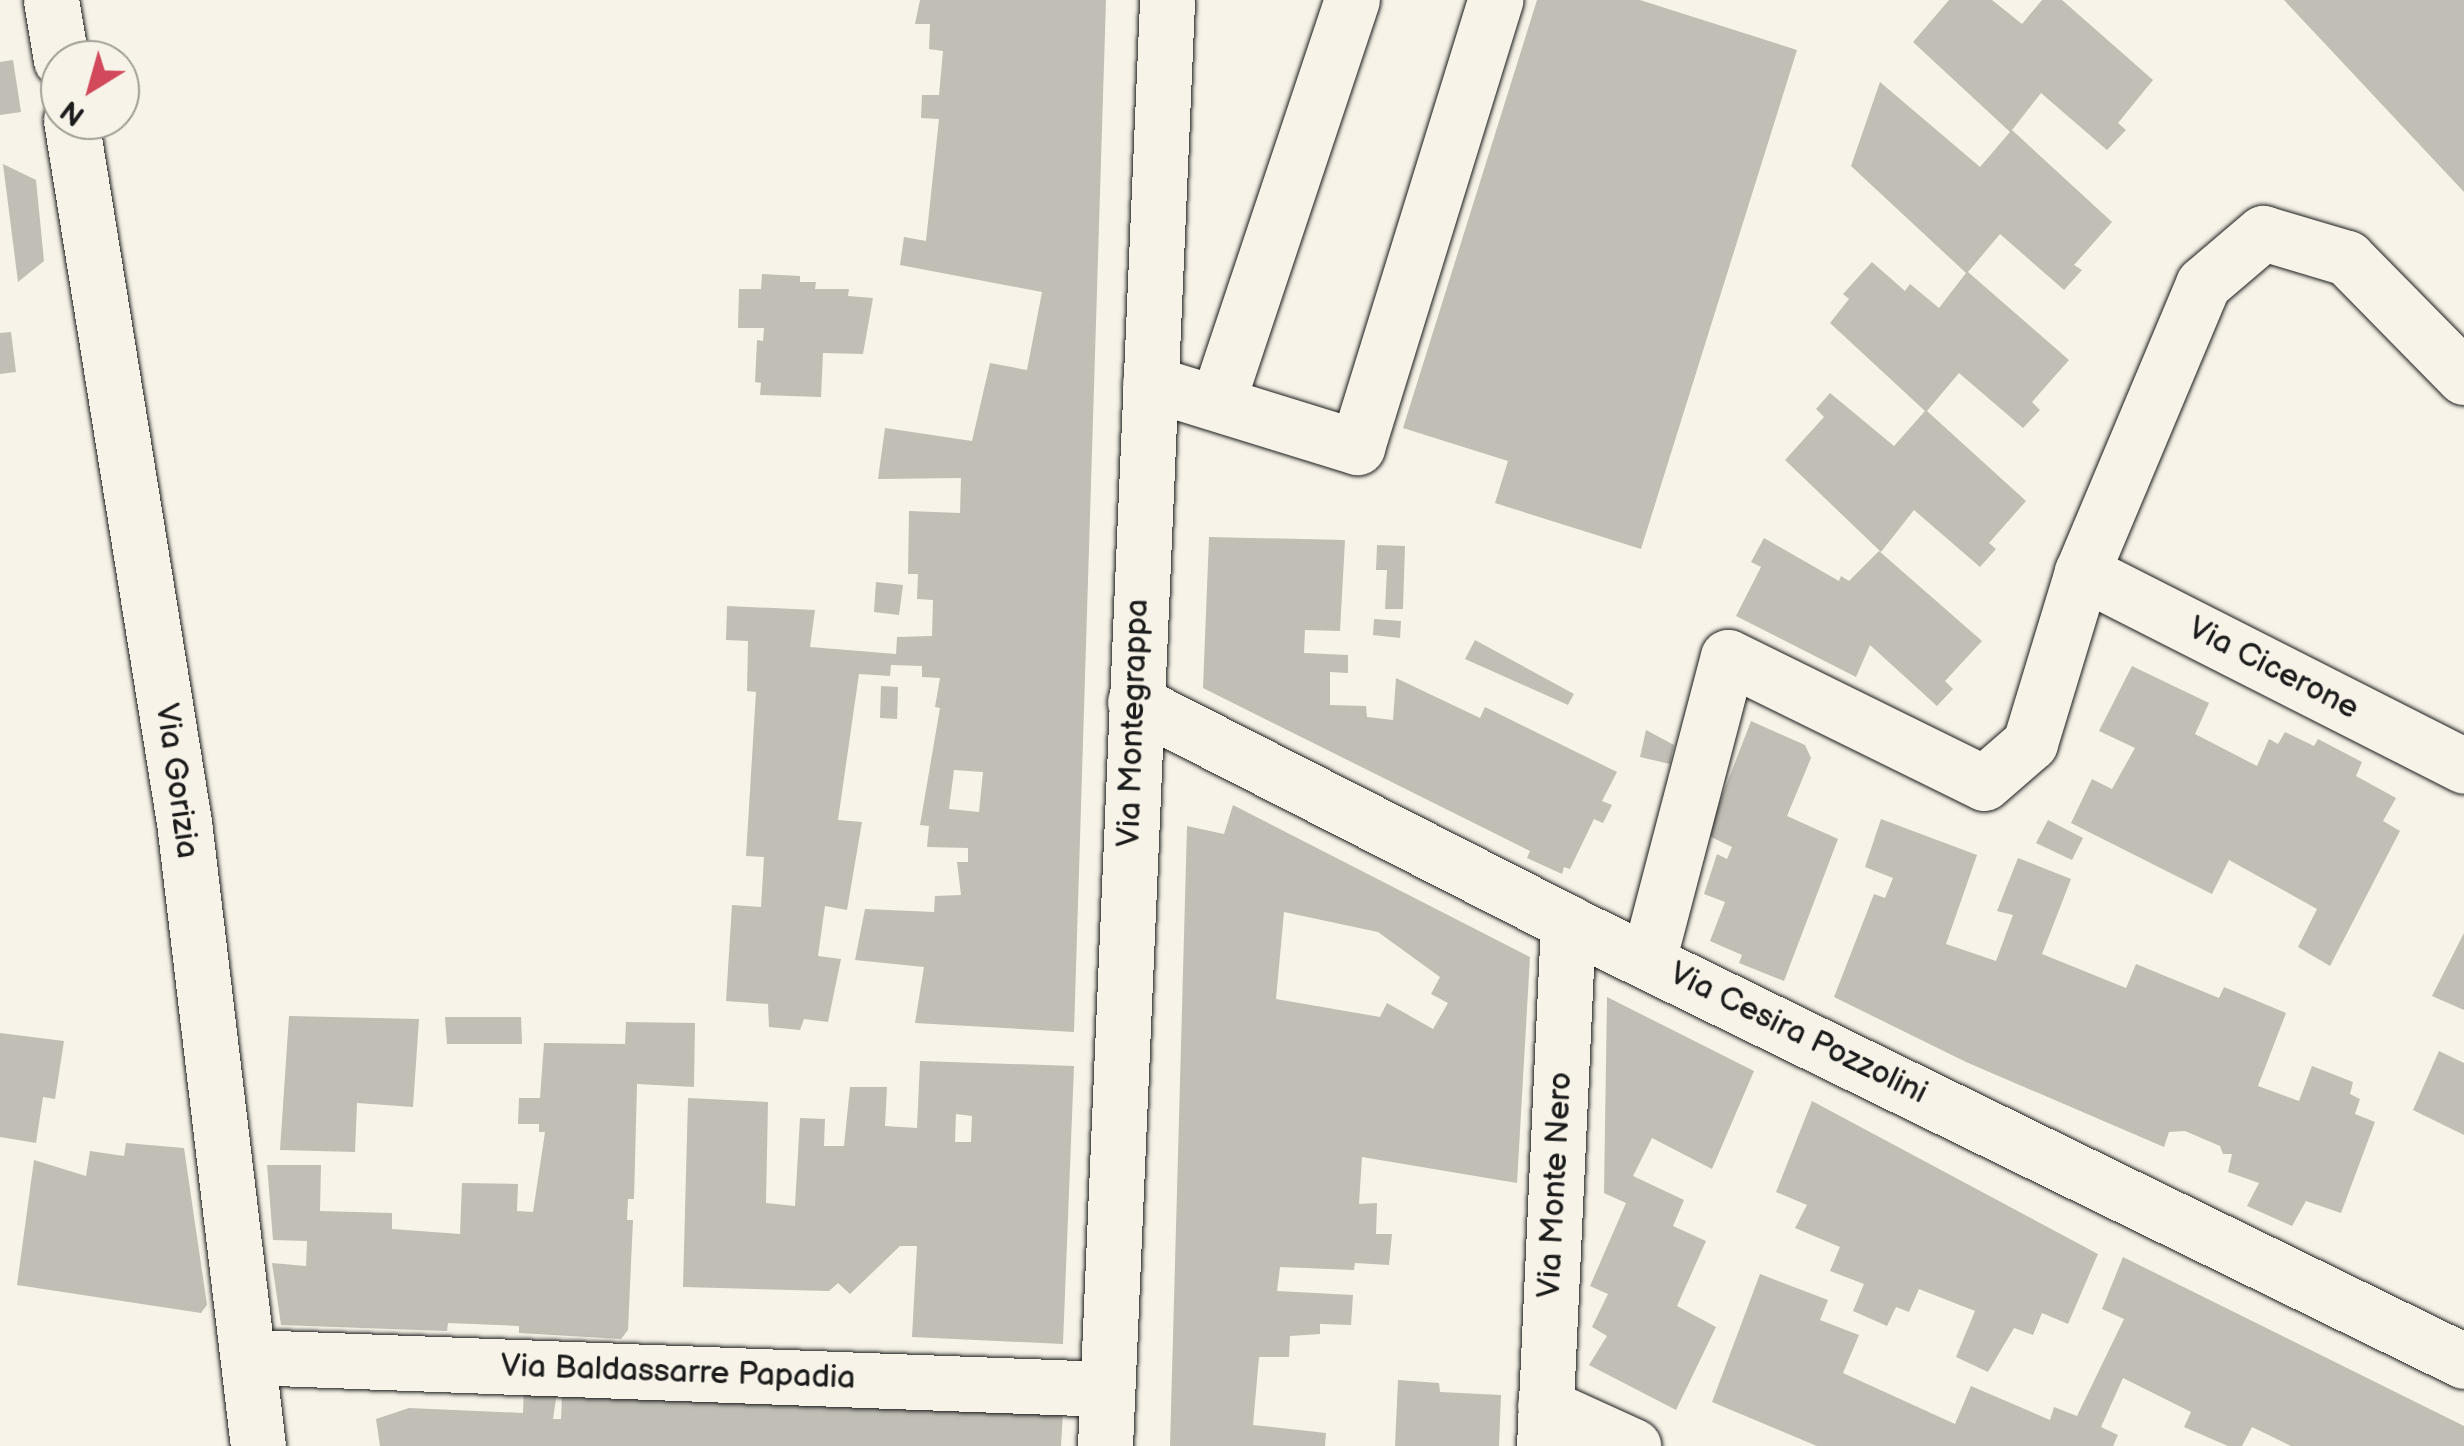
<!DOCTYPE html>
<style>
body{margin:0}
#map{position:relative;width:2464px;height:1446px;overflow:hidden;background:#f7f3e8;font-family:"Balsamiq Sans",sans-serif}
div>[style]{position:absolute}
[style*='--x']{left:calc(var(--x)*1px);top:calc(var(--y)*1px);width:calc(var(--w)*1px);rotate:calc(var(--a)*1deg)}
.building>*{inset:0;background:#c0beb5}
.roads{filter:drop-shadow(0 0 2px #1c1c1c) drop-shadow(0 0 2px #1c1c1c)}
.minor>*{height:55px;margin:-27.5px;padding:0 27.5px;transform-origin:27.5px;border-radius:27.5px;background:#f7f3e8}
.major>*{height:55px;margin:-27.5px;padding:0 27.5px;transform-origin:27.5px;border-radius:27.5px;background:#f7f3e8}
span{translate:-50% -50%;white-space:nowrap;text-align:center;line-height:1.15;-webkit-text-stroke:10px #f7f3e8;paint-order:stroke}
.street-label{font-size:32px;color:#1c1c1c}
.north{position:absolute;left:40px;top:40px;width:100px;height:100px;box-sizing:border-box;background:#f7f3e8;border:2px solid #9f9d96;border-radius:50%;rotate:217deg;font-size:28px;font-weight:700;line-height:40px;text-align:center;color:#1c1c1c}
.north::after{content:'';display:block;margin:auto;width:35px;height:45px;background:#d1495b;clip-path:polygon(50% 0,100% 100%,50% 72%,0 100%)}
</style>
<div id="map">
<div class="building">
<div style="clip-path:polygon(evenodd,920px 0,1106px 0,1074px 1032px,915px 1023px,924px 967px,855px 960px,865px 909px,934px 912px,935px 896px,961px 895px,957px 862px,968px 862px,968px 848px,927px 847px,929px 826px,920px 825px,940px 708px,935px 707px,940px 678px,922px 677px,922px 666px,891px 665px,890px 676px,859px 674px,838px 820px,862px 822px,847px 910px,825px 906px,818px 956px,841px 959px,828px 1022px,804px 1019px,800px 1030px,769px 1027px,768px 1004px,726px 1001px,732px 905px,761px 907px,764px 857px,746px 856px,756px 692px,747px 691px,748px 641px,726px 640px,727px 606px,815px 610px,810px 647px,896px 654px,897px 637px,932px 636px,933px 600px,917px 599px,918px 574px,908px 574px,909px 511px,960px 513px,961px 478px,878px 479px,885px 428px,972px 441px,990px 363px,1027px 370px,1042px 292px,900px 265px,904px 237px,926px 241px,939px 119px,921px 118px,922px 95px,939px 95px,943px 51px,929px 49px,930px 24px,915px 24px,920px 0,954px 770px,983px 772px,979px 812px,949px 809px,954px 770px)"></div>
<div style="clip-path:polygon(1537px 0,1640px 0,1797px 50px,1641px 549px,1495px 503px,1508px 461px,1403px 428px)"></div>
<div style="clip-path:polygon(1949px 0,1992px 0,2022px 24px,2042px 0,2062px 0,2153px 80px,2118px 123px,2126px 130px,2107px 150px,2041px 93px,2012px 130px,2112px 222px,2074px 265px,2082px 270px,2064px 290px,2000px 234px,1968px 272px,2069px 360px,2032px 402px,2040px 410px,2023px 428px,1959px 373px,1927px 411px,2026px 501px,1989px 543px,1996px 549px,1980px 567px,1914px 510px,1881px 552px,1785px 460px,1824px 417px,1816px 409px,1830px 393px,1894px 446px,1925px 411px,1830px 323px,1849px 299px,1843px 294px,1872px 262px,1905px 291px,1910px 284px,1939px 308px,1966px 273px,1851px 166px,1880px 82px,1980px 167px,2010px 132px,1913px 42px)"></div>
<div style="clip-path:polygon(2284px 0,2464px 0,2464px 192px)"></div>
<div style="clip-path:polygon(13px 60px,21px 112px,0 115px,0 62px)"></div>
<div style="clip-path:polygon(3px 164px,36px 180px,44px 261px,18px 282px)"></div>
<div style="clip-path:polygon(762px 274px,800px 276px,800px 282px,816px 282px,815px 289px,849px 289px,848px 296px,873px 298px,863px 354px,823px 353px,821px 397px,760px 395px,761px 383px,755px 382px,757px 340px,763px 341px,764px 328px,738px 328px,739px 289px,761px 289px)"></div>
<div style="clip-path:polygon(11px 332px,16px 372px,0 374px,0 333px)"></div>
<div style="clip-path:polygon(1209px 537px,1345px 540px,1340px 631px,1305px 630px,1304px 653px,1348px 655px,1348px 673px,1330px 672px,1330px 705px,1366px 706px,1367px 717px,1393px 720px,1396px 678px,1480px 718px,1485px 707px,1617px 772px,1602px 801px,1612px 805px,1603px 823px,1594px 819px,1570px 869px,1564px 867px,1562px 874px,1527px 858px,1530px 851px,1203px 688px)"></div>
<div style="clip-path:polygon(1764px 538px,1839px 581px,1841px 576px,1849px 581px,1879px 551px,1982px 641px,1945px 681px,1953px 689px,1937px 706px,1870px 645px,1856px 677px,1736px 616px,1761px 567px,1751px 562px)"></div>
<div style="clip-path:polygon(1377px 545px,1405px 546px,1403px 609px,1385px 609px,1387px 570px,1376px 570px)"></div>
<div style="clip-path:polygon(876px 582px,903px 585px,899px 615px,874px 612px)"></div>
<div style="clip-path:polygon(1374px 619px,1401px 621px,1400px 638px,1373px 635px)"></div>
<div style="clip-path:polygon(1475px 640px,1574px 694px,1568px 705px,1465px 659px)"></div>
<div style="clip-path:polygon(2132px 666px,2209px 703px,2195px 734px,2257px 766px,2269px 739px,2278px 744px,2285px 732px,2314px 746px,2318px 739px,2362px 762px,2356px 776px,2396px 798px,2383px 821px,2400px 831px,2330px 966px,2298px 947px,2317px 909px,2229px 860px,2212px 894px,2071px 823px,2092px 779px,2112px 789px,2135px 748px,2099px 731px)"></div>
<div style="clip-path:polygon(881px 686px,898px 687px,897px 719px,880px 718px)"></div>
<div style="clip-path:polygon(1751px 721px,1805px 745px,1811px 758px,1787px 816px,1838px 839px,1784px 981px,1739px 963px,1742px 955px,1710px 941px,1725px 902px,1704px 894px,1717px 854px,1727px 859px,1732px 847px,1707px 835px)"></div>
<div style="clip-path:polygon(1646px 730px,1674px 745px,1670px 764px,1640px 757px)"></div>
<div style="clip-path:polygon(evenodd,1233px 805px,1530px 957px,1517px 1183px,1362px 1157px,1359px 1204px,1377px 1203px,1376px 1234px,1392px 1234px,1389px 1265px,1355px 1263px,1354px 1270px,1280px 1267px,1277px 1291px,1353px 1295px,1351px 1325px,1320px 1324px,1320px 1334px,1290px 1336px,1289px 1357px,1259px 1357px,1253px 1425px,1326px 1433px,1325px 1446px,1170px 1446px,1187px 826px,1224px 834px,1233px 805px,1284px 912px,1378px 932px,1440px 977px,1431px 994px,1448px 1003px,1433px 1029px,1387px 1003px,1380px 1017px,1276px 999px,1284px 912px)"></div>
<div style="clip-path:polygon(1881px 819px,1977px 855px,1946px 944px,1996px 961px,2013px 915px,1997px 911px,2018px 858px,2071px 879px,2042px 954px,2126px 988px,2136px 964px,2219px 998px,2224px 987px,2286px 1013px,2258px 1086px,2299px 1101px,2312px 1066px,2353px 1082px,2350px 1094px,2360px 1099px,2355px 1114px,2375px 1122px,2341px 1213px,2306px 1201px,2292px 1226px,2247px 1206px,2259px 1183px,2228px 1172px,2232px 1154px,2223px 1154px,2220px 1146px,2185px 1131px,2169px 1132px,2164px 1147px,1966px 1062px,1834px 997px,1874px 894px,1885px 898px,1893px 878px,1865px 867px)"></div>
<div style="clip-path:polygon(2048px 820px,2083px 838px,2072px 860px,2036px 843px)"></div>
<div style="clip-path:polygon(2464px 933px,2464px 1010px,2432px 996px)"></div>
<div style="clip-path:polygon(1607px 997px,1754px 1071px,1712px 1169px,1652px 1138px,1633px 1176px,1684px 1200px,1673px 1226px,1706px 1241px,1677px 1306px,1716px 1327px,1676px 1410px,1589px 1365px,1607px 1336px,1592px 1327px,1608px 1294px,1590px 1286px,1626px 1203px,1604px 1193px)"></div>
<div style="clip-path:polygon(289px 1016px,419px 1019px,413px 1107px,357px 1103px,355px 1152px,280px 1150px)"></div>
<div style="clip-path:polygon(445px 1017px,521px 1017px,522px 1044px,447px 1044px)"></div>
<div style="clip-path:polygon(626px 1022px,695px 1023px,694px 1087px,637px 1084px,634px 1199px,628px 1199px,627px 1220px,633px 1220px,628px 1330px,621px 1339px,519px 1333px,519px 1326px,448px 1323px,447px 1331px,281px 1325px,272px 1263px,306px 1266px,307px 1241px,273px 1240px,267px 1165px,321px 1165px,320px 1211px,392px 1213px,392px 1229px,460px 1234px,462px 1183px,518px 1184px,517px 1211px,533px 1212px,545px 1132px,539px 1132px,539px 1124px,518px 1124px,519px 1098px,540px 1098px,544px 1043px,625px 1044px)"></div>
<div style="clip-path:polygon(0 1033px,64px 1041px,55px 1099px,43px 1097px,36px 1143px,0 1137px)"></div>
<div style="clip-path:polygon(2439px 1051px,2464px 1063px,2464px 1135px,2413px 1110px)"></div>
<div style="clip-path:polygon(evenodd,920px 1061px,1074px 1066px,1063px 1344px,912px 1337px,917px 1246px,900px 1246px,850px 1294px,838px 1283px,829px 1291px,683px 1287px,688px 1098px,768px 1102px,766px 1203px,795px 1206px,800px 1118px,825px 1119px,824px 1146px,844px 1146px,850px 1087px,887px 1087px,885px 1126px,917px 1128px,920px 1061px,956px 1114px,972px 1116px,971px 1142px,955px 1142px,956px 1114px)"></div>
<div style="clip-path:polygon(1812px 1101px,2098px 1254px,2068px 1324px,2042px 1313px,2033px 1335px,2014px 1328px,1988px 1372px,1956px 1357px,1975px 1311px,1919px 1289px,1909px 1312px,1896px 1307px,1887px 1326px,1853px 1311px,1864px 1284px,1830px 1271px,1840px 1247px,1795px 1228px,1807px 1205px,1776px 1192px)"></div>
<div style="clip-path:polygon(126px 1143px,184px 1148px,207px 1305px,201px 1313px,17px 1285px,34px 1160px,86px 1176px,90px 1151px,124px 1156px)"></div>
<div style="clip-path:polygon(2123px 1257px,2464px 1426px,2464px 1446px,2291px 1446px,2252px 1427px,2242px 1446px,2228px 1446px,2184px 1427px,2191px 1412px,2123px 1378px,2101px 1427px,2118px 1435px,2113px 1446px,1817px 1446px,1712px 1402px,1760px 1274px,1828px 1300px,1820px 1320px,1859px 1335px,1843px 1373px,1955px 1424px,1971px 1386px,2050px 1420px,2054px 1407px,2077px 1416px,2124px 1319px,2102px 1309px)"></div>
<div style="clip-path:polygon(1398px 1380px,1439px 1383px,1440px 1392px,1501px 1395px,1499px 1446px,1395px 1446px)"></div>
<div style="clip-path:polygon(524px 1385px,558px 1386px,553px 1419px,561px 1419px,562px 1395px,1063px 1413px,1061px 1446px,380px 1446px,376px 1419px,409px 1408px,523px 1413px)"></div>
</div>
<div class="roads">
<div class="minor">
<div style="--x:51;--y:0;--w:61;--a:80.5"></div>
<div style="--x:71;--y:120;--w:711;--a:80.86"></div>
<div style="--x:184;--y:822;--w:628;--a:83.24"></div>
<div style="--x:1150;--y:383;--w:217;--a:17.2"></div>
<div style="--x:1357;--y:447;--w:468;--a:-72.8"></div>
<div style="--x:1217;--y:403;--w:425;--a:-71.5"></div>
<div style="--x:2082;--y:572;--w:428;--a:26.9"></div>
<div style="--x:1135;--y:702;--w:486;--a:27"></div>
<div style="--x:1568;--y:923;--w:997;--a:26.05"></div>
<div style="--x:1648;--y:961;--w:314;--a:-75.3"></div>
<div style="--x:1728;--y:657;--w:285;--a:26.2"></div>
<div style="--x:1984;--y:783;--w:61;--a:-41"></div>
<div style="--x:2030;--y:743;--w:179;--a:-73.1"></div>
<div style="--x:2082;--y:572;--w:312;--a:-67.2"></div>
<div style="--x:2203;--y:284;--w:79;--a:-40.4"></div>
<div style="--x:2263;--y:233;--w:88;--a:16.6"></div>
<div style="--x:2347;--y:258;--w:167;--a:45.5"></div>
<div style="--x:250;--y:1357;--w:858;--a:2.14"></div>
<div style="--x:1545;--y:1406;--w:97;--a:24.4"></div>
<div style="--x:1544;--y:1446;--w:524;--a:-87.37"></div>
</div>
<div class="major">
<div style="--x:1105;--y:1446;--w:1447;--a:-87.54"></div>
</div>
</div>
<div class="street-label">
<span style="left:2273px;top:669px;rotate:27deg">Via Cicerone</span>
<span style="left:1134px;top:723px;rotate:-88deg">Via Montegrappa</span>
<span style="left:176px;top:781px;rotate:82deg">Via Gorizia</span>
<span style="left:1798px;top:1034px;rotate:26deg">Via Cesira Pozzolini</span>
<span style="left:1556px;top:1185px;rotate:-87deg">Via Monte Nero</span>
<span style="left:678px;top:1373px;rotate:2deg">Via Baldassarre Papadia</span>
</div>
<div class="north">N</div>
</div>
